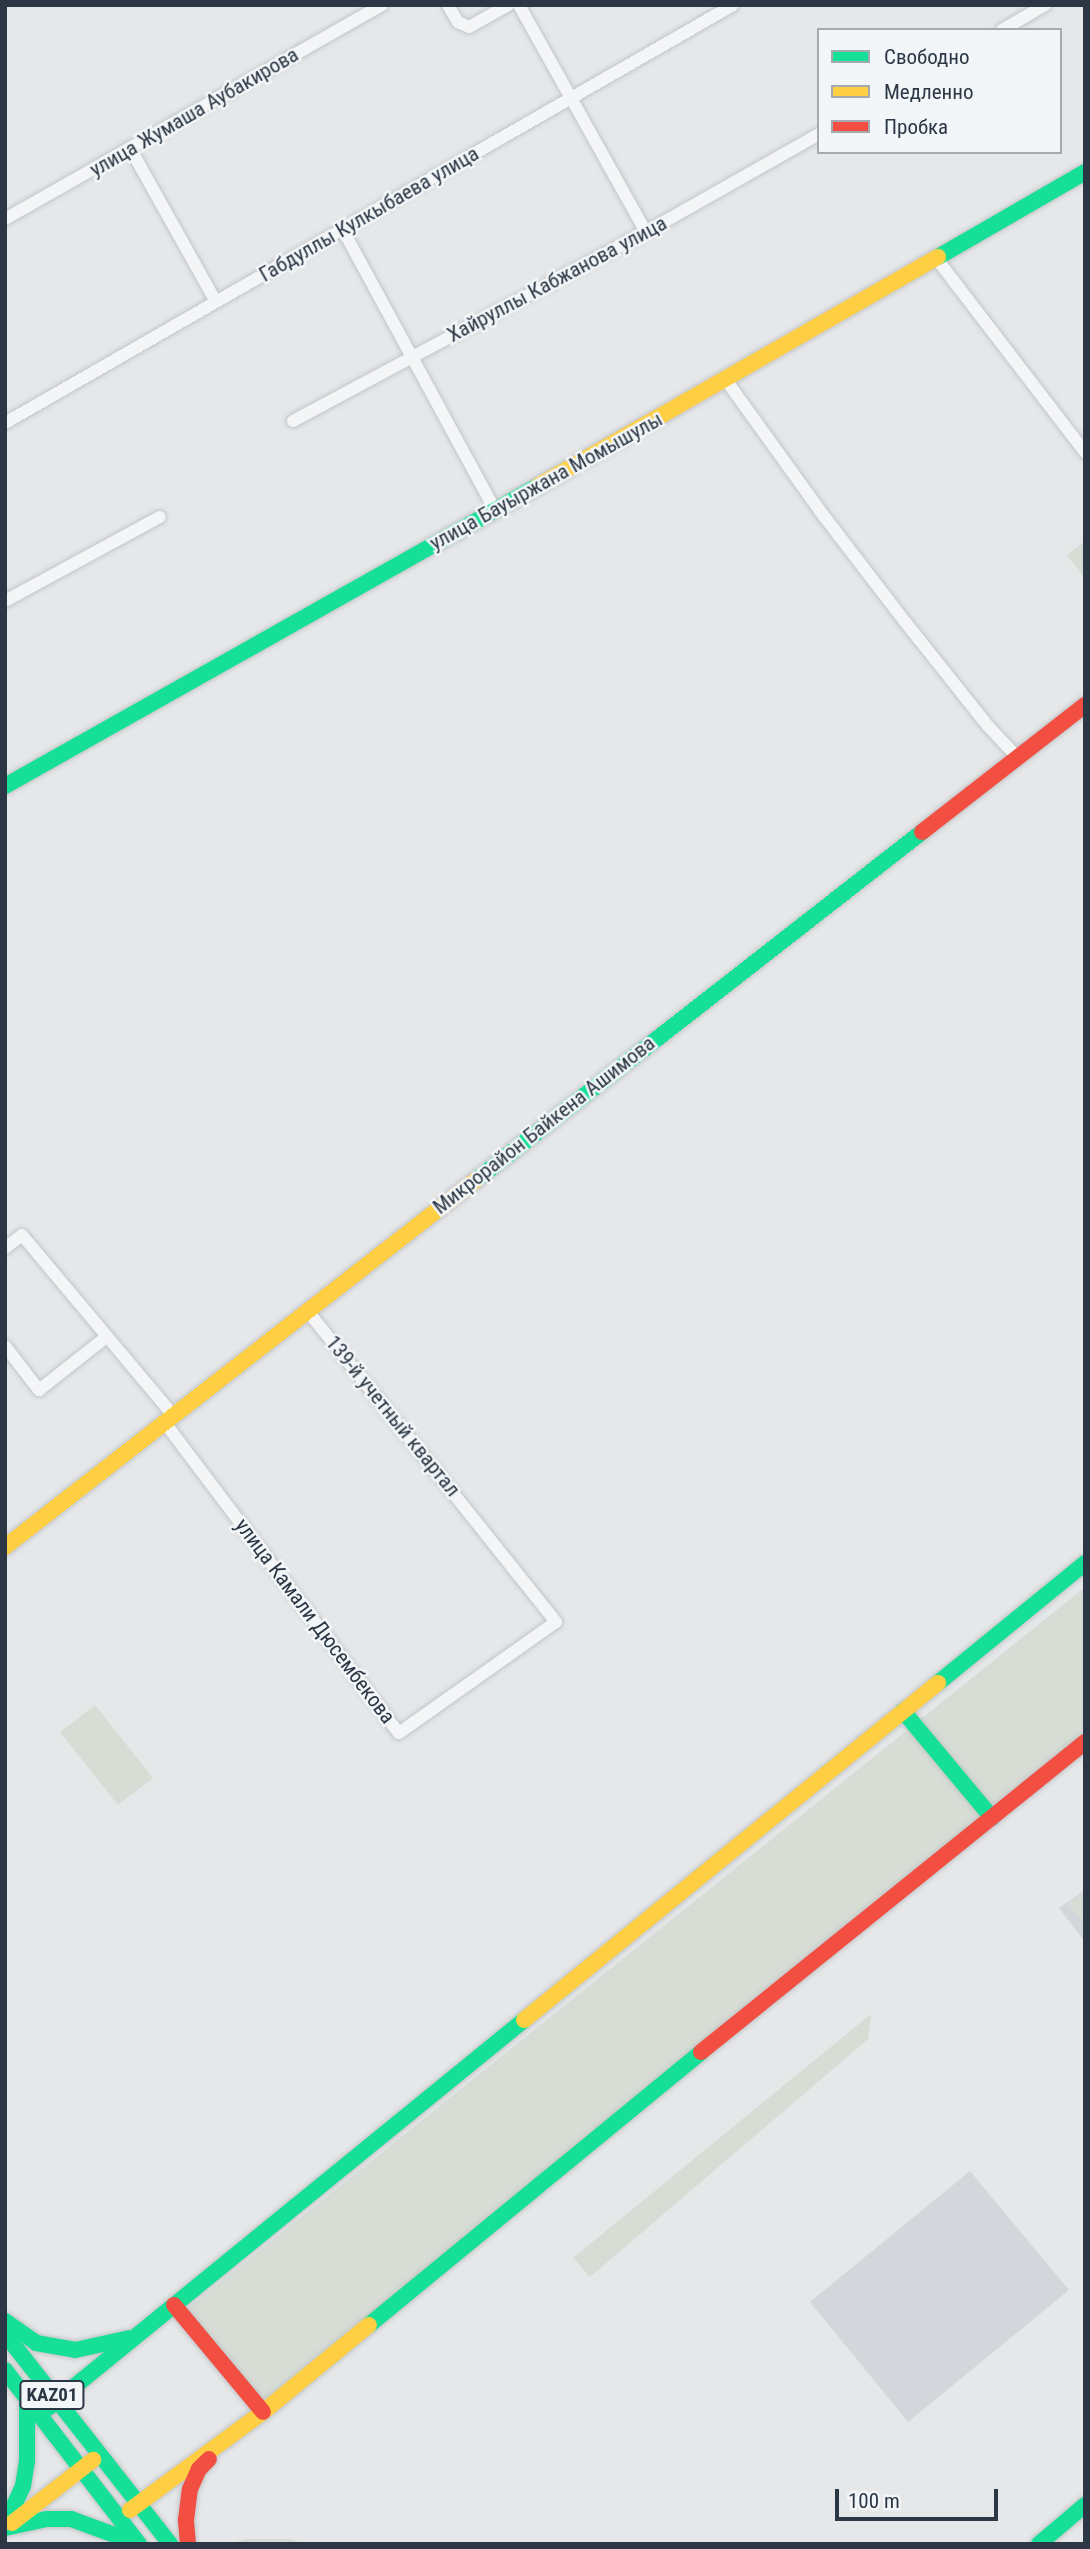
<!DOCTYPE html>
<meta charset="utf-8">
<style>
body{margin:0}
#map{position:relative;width:1090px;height:2549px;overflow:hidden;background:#e5e7e9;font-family:"Roboto Condensed",sans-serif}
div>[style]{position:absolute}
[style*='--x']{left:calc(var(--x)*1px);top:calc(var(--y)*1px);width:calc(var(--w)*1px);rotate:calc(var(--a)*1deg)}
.built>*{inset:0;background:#d3d7dc}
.green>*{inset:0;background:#d7ddd5}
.roads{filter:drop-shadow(0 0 2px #c3c5c7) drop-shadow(0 0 2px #c3c5c7)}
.street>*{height:12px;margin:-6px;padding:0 6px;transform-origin:6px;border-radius:6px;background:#f4f5f6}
.fast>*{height:16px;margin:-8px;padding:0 8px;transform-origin:8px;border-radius:8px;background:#16e098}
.slow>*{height:16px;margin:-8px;padding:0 8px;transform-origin:8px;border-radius:8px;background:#ffcf43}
.jam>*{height:16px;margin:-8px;padding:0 8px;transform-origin:8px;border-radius:8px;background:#f24e42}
span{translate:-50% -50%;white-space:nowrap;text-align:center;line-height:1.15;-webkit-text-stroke:5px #f3f6f8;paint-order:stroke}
.shield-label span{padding:2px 5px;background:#f3f6f8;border:2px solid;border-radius:5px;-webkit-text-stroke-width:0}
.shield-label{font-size:19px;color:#2b3744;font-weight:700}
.street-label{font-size:21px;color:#2b3744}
.frame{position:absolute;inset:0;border:7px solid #2b3744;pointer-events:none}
.legend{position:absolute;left:817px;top:28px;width:245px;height:126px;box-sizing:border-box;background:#f3f6f8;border:2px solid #a3aab0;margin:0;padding:9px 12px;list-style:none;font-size:21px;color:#2b3744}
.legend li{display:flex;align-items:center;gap:14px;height:35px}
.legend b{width:35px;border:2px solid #a3aab0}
.scale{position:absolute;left:835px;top:2489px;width:163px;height:32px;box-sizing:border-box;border:4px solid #2b3744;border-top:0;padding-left:9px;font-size:21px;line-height:24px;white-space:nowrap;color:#2b3744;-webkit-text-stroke:5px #f3f6f8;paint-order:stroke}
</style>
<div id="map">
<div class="built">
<div style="clip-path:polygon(1085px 1890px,1085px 1942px,1059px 1908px)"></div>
<div style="clip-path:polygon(970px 2171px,1069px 2290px,908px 2422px,810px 2302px)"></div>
</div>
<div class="green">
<div style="clip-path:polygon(1085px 541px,1085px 579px,1067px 555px)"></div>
<div style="clip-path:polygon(1085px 1587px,1085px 1734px,258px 2405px,186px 2310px)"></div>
<div style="clip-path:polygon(95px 1705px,153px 1778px,118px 1805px,60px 1732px)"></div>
<div style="clip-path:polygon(1085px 1891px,1085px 1924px,1068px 1904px)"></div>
<div style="clip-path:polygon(871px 2014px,868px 2039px,590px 2277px,573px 2258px)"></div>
<div style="clip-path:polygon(248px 2539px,288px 2539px,308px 2544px,225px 2544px)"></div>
</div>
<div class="roads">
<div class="street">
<div style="--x:448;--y:5;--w:20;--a:60"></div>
<div style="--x:458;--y:22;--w:12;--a:24"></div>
<div style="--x:469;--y:27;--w:45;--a:-29.4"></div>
<div style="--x:519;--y:5;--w:260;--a:60.8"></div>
<div style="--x:1002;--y:30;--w:50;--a:-30.2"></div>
<div style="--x:130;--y:148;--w:176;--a:60.8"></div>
<div style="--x:5;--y:219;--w:434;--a:-29.6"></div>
<div style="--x:343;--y:230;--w:319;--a:61.5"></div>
<div style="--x:936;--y:258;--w:245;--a:52.5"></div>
<div style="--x:726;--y:380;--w:161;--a:54.3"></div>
<div style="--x:820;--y:511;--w:141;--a:52.5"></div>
<div style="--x:906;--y:623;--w:132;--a:51.5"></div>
<div style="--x:988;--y:726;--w:42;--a:46.9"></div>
<div style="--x:293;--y:421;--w:400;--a:-28.2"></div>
<div style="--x:646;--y:232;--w:199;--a:-29.5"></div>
<div style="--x:5;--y:423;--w:839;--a:-29.86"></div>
<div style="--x:5;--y:601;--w:176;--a:-28.5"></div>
<div style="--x:5;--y:1248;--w:21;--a:-37"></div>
<div style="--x:22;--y:1235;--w:236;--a:50"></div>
<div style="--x:5;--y:1346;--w:56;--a:52.3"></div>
<div style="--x:39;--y:1390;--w:84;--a:-38.2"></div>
<div style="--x:165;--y:1423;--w:388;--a:53"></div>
<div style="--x:399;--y:1733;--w:192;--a:-35.3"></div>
<div style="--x:556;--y:1622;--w:399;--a:-128.6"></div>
</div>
<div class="fast">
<div style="--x:938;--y:257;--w:170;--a:-30"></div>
<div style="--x:5;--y:786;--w:612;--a:-29.37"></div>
<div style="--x:476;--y:1180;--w:566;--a:-37.96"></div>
<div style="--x:938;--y:1683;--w:190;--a:-39.2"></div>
<div style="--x:903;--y:1711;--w:139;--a:50.2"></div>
<div style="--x:5;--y:2321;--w:38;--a:35"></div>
<div style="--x:36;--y:2343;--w:40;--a:10"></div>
<div style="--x:75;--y:2350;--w:56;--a:-12.3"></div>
<div style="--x:369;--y:2325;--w:430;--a:-39.4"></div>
<div style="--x:5;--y:2334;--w:267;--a:51.8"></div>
<div style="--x:5;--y:2370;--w:220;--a:52.4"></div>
<div style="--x:48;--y:2408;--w:614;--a:-39.18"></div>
<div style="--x:5;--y:2525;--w:43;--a:-65.2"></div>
<div style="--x:23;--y:2486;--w:25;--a:-81"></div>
<div style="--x:27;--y:2461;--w:62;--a:-90"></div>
<div style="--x:5;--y:2528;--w:43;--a:-12.1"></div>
<div style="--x:47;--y:2519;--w:24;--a:0"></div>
<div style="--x:71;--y:2519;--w:72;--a:20.2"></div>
<div style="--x:1039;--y:2544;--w:60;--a:-40.3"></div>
</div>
<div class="slow">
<div style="--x:538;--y:486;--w:461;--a:-29.8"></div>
<div style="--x:5;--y:1547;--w:597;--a:-37.93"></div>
<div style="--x:524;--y:2020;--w:534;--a:-39.15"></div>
<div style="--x:130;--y:2510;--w:165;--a:-36.4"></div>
<div style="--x:263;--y:2412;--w:137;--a:-39.4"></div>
<div style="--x:12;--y:2523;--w:103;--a:-37.9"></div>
</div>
<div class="jam">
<div style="--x:922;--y:832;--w:207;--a:-37.9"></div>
<div style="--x:701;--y:2052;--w:494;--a:-38.9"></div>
<div style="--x:174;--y:2305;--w:139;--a:50.2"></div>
<div style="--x:188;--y:2544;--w:24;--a:-95"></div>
<div style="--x:186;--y:2520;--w:31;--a:-83"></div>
<div style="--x:190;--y:2489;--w:22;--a:-66"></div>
<div style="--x:199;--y:2469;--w:14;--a:-45"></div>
</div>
</div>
<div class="shield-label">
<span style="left:52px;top:2395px">KАZ01</span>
</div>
<div class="street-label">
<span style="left:194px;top:112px;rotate:-30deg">улица Жумаша Аубакирова</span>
<span style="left:369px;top:214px;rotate:-30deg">Габдуллы Кулкыбаева улица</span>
<span style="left:557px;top:279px;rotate:-28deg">Хайруллы Кабжанова улица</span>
<span style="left:546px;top:481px;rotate:-29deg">улица Бауыржана Момышулы</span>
<span style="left:544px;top:1125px;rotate:-38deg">Микрорайон Байкена Ашимова</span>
<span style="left:393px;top:1416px;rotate:51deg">139-й учетный квартал</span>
<span style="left:315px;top:1621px;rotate:53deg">улица Камали Дюсембекова</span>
</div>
<div class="frame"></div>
<ul class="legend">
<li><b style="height:9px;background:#16e098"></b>Свободно</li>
<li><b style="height:9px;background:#ffcf43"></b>Медленно</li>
<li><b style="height:9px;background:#f24e42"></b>Пробка</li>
</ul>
<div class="scale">100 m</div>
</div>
